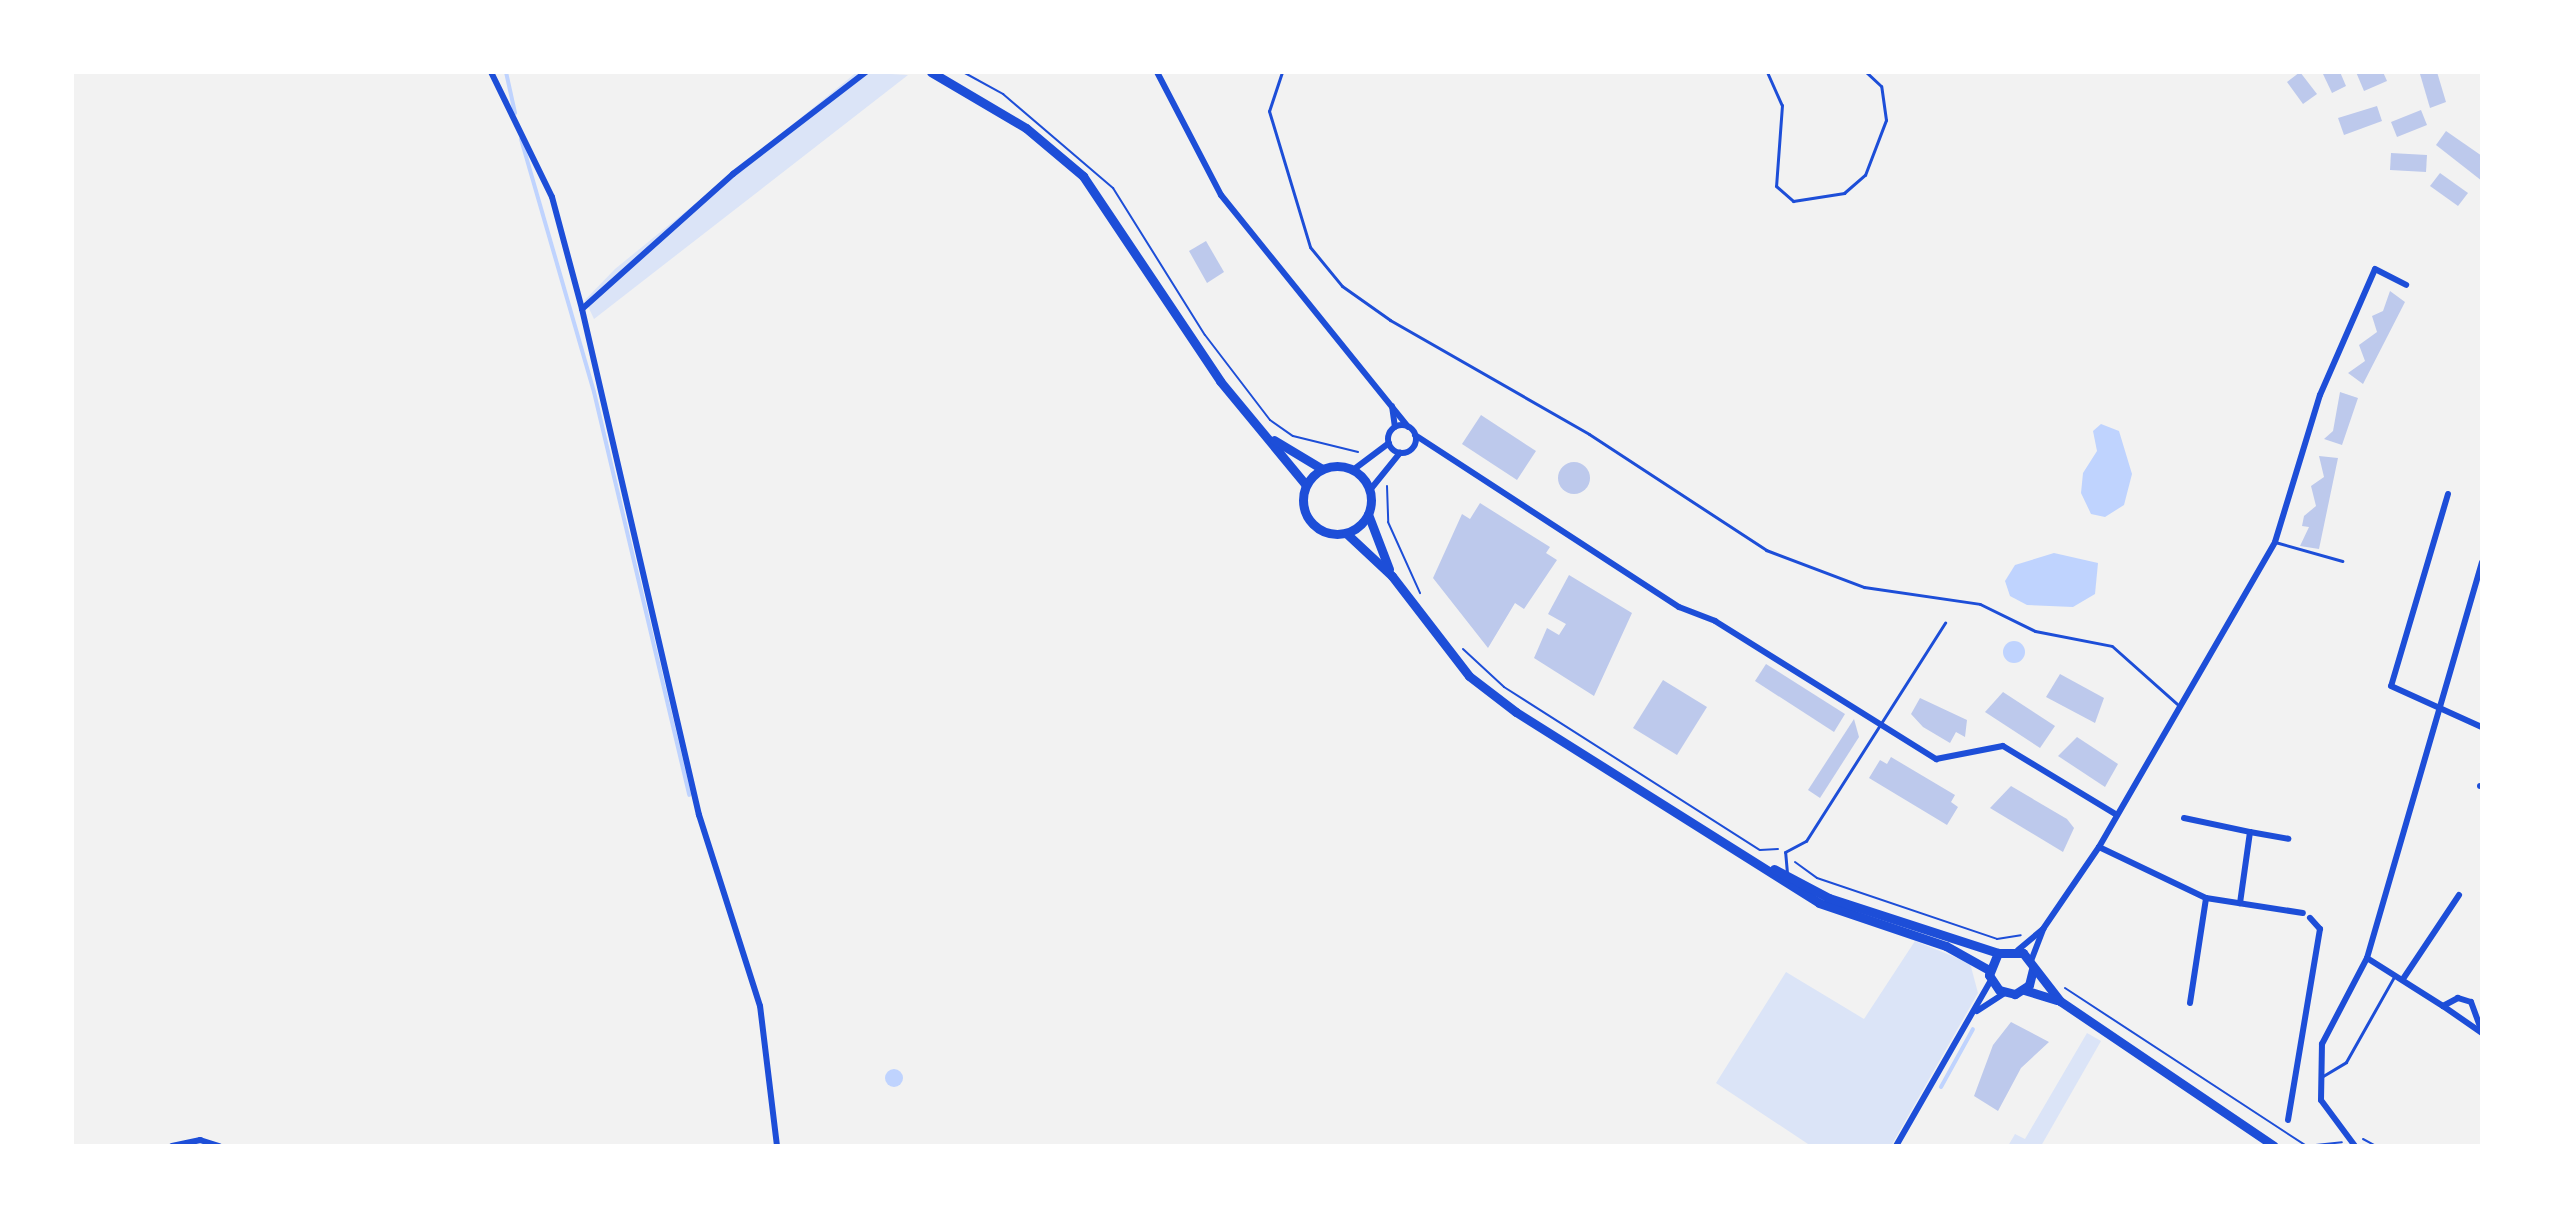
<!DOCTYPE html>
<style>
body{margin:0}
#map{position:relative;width:2554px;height:1218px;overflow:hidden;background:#f2f2f2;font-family:Cabin,sans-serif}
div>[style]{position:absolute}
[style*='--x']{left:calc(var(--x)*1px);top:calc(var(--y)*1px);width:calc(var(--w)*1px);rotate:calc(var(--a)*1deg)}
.green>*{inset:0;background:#dbe4f7}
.water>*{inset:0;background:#bfd3fe}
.round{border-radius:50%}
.stream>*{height:4px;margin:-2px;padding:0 2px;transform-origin:2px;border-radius:2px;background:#bfd3fe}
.building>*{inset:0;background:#bdc9ec}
.path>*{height:2px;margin:-1px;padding:0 1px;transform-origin:1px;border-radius:1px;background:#1d4ed8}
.service>*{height:3px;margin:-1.5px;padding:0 1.5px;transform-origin:1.5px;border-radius:1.5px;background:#1d4ed8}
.minor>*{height:6px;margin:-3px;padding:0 3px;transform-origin:3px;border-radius:3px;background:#1d4ed8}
.minor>.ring{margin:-3px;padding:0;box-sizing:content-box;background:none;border:6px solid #1d4ed8;border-radius:50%}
.primary>*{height:9px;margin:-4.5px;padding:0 4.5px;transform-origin:4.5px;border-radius:4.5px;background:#1d4ed8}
.primary>.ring{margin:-4.5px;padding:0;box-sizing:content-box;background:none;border:9px solid #1d4ed8;border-radius:50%}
span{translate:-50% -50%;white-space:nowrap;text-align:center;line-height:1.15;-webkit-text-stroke:6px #fff;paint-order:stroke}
.frame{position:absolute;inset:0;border:74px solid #fff;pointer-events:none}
</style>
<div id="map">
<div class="green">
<div style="clip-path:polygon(857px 72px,908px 75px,594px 319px,585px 300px,615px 269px)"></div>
<div style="clip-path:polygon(1915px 941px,1970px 963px,1978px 993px,1891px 1146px,1811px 1146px,1716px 1083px,1786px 972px,1864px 1019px)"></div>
<div style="clip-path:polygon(2087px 1033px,2101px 1041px,2041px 1146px,2008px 1146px,2015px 1134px,2025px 1139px)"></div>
</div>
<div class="water">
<div style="clip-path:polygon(2101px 424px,2119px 431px,2132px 474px,2124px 505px,2105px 517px,2091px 514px,2081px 493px,2083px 473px,2097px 451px,2093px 431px)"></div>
<div style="clip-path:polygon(2054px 553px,2098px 563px,2095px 594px,2073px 607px,2027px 605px,2010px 596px,2005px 581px,2015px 565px)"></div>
<div class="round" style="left:2003px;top:641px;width:22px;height:22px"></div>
<div class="round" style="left:885px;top:1069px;width:18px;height:18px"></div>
</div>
<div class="stream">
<div style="--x:506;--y:72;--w:42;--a:77.6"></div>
<div style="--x:521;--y:139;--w:263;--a:73.9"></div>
<div style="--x:594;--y:392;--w:414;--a:76.7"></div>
<div style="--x:1941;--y:1087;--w:66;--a:-61.1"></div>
</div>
<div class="building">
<div style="clip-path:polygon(2300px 72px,2317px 94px,2303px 104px,2287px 82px)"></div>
<div style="clip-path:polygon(2340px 72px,2346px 86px,2332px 93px,2323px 74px)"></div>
<div style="clip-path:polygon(2356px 72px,2383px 72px,2387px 81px,2364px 91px)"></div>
<div style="clip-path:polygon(2437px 72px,2446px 102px,2430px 108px,2420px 74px)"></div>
<div style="clip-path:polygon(2377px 106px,2382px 121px,2344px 135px,2338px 118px)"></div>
<div style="clip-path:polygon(2421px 110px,2427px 125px,2397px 137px,2391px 122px)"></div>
<div style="clip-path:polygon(2446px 131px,2482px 156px,2482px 181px,2436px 145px)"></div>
<div style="clip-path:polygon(2391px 153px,2427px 155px,2426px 172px,2390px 170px)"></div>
<div style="clip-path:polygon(2440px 173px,2468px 193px,2458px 206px,2430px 186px)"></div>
<div style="clip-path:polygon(1206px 241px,1224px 272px,1207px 283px,1189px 251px)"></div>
<div style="clip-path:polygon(2390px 291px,2405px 302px,2363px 384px,2348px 373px,2365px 361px,2359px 345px,2377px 332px,2372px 316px,2383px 311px)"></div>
<div style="clip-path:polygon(2340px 392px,2358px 398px,2342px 445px,2324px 439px,2333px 431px)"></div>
<div style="clip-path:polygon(1481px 415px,1536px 451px,1517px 480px,1462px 444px)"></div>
<div style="clip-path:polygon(2319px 456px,2338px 458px,2319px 549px,2300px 546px,2309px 527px,2302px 526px,2304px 516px,2316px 506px,2311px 486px,2324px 477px)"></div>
<div class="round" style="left:1558px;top:462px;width:32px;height:32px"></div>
<div style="clip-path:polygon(1480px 503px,1550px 547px,1546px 553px,1557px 560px,1524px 609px,1515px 603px,1488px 648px,1433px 578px,1462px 514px,1470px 519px)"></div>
<div style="clip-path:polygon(1569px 575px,1632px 613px,1594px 696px,1534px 658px,1547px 628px,1559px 635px,1566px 624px,1548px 614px)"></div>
<div style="clip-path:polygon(1766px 664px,1845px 714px,1834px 732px,1755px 681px)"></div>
<div style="clip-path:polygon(2060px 674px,2104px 698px,2095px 723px,2046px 697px)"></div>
<div style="clip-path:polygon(1663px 680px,1707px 707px,1677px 755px,1633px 728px)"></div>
<div style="clip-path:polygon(2003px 692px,2055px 726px,2040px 748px,1985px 712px)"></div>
<div style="clip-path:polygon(1920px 698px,1967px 720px,1965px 737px,1956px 732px,1950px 743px,1923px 727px,1911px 714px)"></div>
<div style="clip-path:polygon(1854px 719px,1859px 737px,1820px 798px,1808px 790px)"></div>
<div style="clip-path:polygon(2077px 737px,2118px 764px,2105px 787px,2058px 756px)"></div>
<div style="clip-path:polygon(1891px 757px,1955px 795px,1951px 802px,1958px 807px,1947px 825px,1869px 778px,1880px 760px,1887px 764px)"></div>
<div style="clip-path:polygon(2011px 786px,2067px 819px,2074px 828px,2063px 852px,1990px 808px)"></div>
<div style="clip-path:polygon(2011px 1022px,2049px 1042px,2021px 1068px,1998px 1111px,1974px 1096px,1993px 1045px)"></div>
</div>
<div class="path">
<div style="--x:963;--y:72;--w:46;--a:28.8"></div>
<div style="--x:1003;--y:94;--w:145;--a:40.5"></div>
<div style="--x:1113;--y:188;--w:173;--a:58"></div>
<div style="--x:1205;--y:335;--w:107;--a:52.6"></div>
<div style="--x:1270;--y:420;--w:28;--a:35"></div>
<div style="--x:1293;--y:436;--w:67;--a:13.8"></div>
<div style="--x:1387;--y:486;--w:36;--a:88"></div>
<div style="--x:1388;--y:522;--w:78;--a:65.7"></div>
<div style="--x:1463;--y:649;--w:56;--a:42.8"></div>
<div style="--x:1504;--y:687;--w:303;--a:32.5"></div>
<div style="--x:1760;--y:850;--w:18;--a:-3"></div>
<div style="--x:1795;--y:862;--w:27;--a:36"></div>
<div style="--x:1817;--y:878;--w:190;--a:18.7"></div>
<div style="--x:1997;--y:939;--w:24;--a:-9"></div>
<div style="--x:2065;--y:988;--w:288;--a:33.2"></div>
<div style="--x:2363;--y:1139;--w:15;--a:28"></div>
<div style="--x:2306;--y:1146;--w:36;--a:-6"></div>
</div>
<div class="service">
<div style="--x:1282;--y:72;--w:41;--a:108.4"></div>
<div style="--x:1269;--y:111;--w:142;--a:73.2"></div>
<div style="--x:1310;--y:247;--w:50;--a:50.6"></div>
<div style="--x:1342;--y:286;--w:59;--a:35.3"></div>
<div style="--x:1390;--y:320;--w:229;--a:29.8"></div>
<div style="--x:1589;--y:434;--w:212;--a:33.2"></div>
<div style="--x:1766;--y:550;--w:105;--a:20.7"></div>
<div style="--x:1864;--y:587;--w:117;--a:8.3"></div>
<div style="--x:1980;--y:604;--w:61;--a:26.1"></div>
<div style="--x:2035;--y:631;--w:78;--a:11"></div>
<div style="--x:2112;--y:646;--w:87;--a:41.7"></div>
<div style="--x:1767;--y:72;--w:36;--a:66"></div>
<div style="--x:1782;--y:105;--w:81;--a:94.2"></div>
<div style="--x:1776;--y:186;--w:23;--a:41"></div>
<div style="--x:1793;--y:201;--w:52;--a:-8.9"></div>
<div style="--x:1844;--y:193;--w:28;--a:-41"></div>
<div style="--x:1865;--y:175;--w:59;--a:-69.1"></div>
<div style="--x:1886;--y:120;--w:34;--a:-98"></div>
<div style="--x:1881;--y:86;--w:21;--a:-137"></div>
<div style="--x:2275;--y:542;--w:70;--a:15.8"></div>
<div style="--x:1787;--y:873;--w:21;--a:-95"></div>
<div style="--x:1785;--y:852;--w:24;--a:-28"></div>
<div style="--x:1806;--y:841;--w:259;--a:-57.5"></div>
<div style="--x:2323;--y:1076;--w:27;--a:-31"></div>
<div style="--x:2346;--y:1062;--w:100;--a:-60.6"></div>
</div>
<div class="minor">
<div style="--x:491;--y:72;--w:139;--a:64"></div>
<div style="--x:552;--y:197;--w:116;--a:75"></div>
<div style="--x:1157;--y:72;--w:139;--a:62.5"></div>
<div style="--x:1221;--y:195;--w:298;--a:51.1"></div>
<div style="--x:1392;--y:406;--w:21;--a:82"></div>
<div class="ring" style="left:1388px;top:425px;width:22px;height:22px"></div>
<div style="--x:1415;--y:435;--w:315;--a:33.1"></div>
<div style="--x:1679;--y:607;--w:39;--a:21"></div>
<div style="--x:1715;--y:621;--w:261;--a:32"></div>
<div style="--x:1936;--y:759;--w:68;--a:-11"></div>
<div style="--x:2003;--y:746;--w:133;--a:31.2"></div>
<div style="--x:1353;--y:470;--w:45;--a:-36.9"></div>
<div style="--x:1370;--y:490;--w:48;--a:-51"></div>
<div style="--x:2448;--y:494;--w:200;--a:106.5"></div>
<div style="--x:2391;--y:686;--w:100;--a:24.3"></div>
<div style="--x:2480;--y:786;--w:2;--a:0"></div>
<div style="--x:2184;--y:818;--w:67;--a:12"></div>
<div style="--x:2250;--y:832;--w:72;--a:98"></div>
<div style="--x:2250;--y:832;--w:39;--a:10"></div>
<div style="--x:2099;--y:847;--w:119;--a:25.5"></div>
<div style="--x:2206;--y:898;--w:98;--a:8.8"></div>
<div style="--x:2018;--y:950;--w:33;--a:-40"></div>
<div style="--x:2367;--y:958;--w:90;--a:32.3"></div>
<div style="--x:2031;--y:961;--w:34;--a:-69"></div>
<div style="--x:2043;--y:929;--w:99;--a:-55.7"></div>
<div style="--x:2099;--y:847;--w:352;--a:-60"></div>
<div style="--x:2275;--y:542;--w:154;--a:-73"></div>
<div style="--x:2320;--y:395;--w:137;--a:-66.4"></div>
<div style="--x:2375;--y:269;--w:35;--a:27"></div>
<div style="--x:2403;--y:979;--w:101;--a:-56.3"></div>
<div style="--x:2190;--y:1003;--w:106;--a:-81.3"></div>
<div style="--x:1977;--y:1011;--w:33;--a:-33"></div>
<div style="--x:2482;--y:1032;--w:32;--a:-110"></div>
<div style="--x:2471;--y:1002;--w:14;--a:-163"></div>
<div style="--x:2458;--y:998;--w:17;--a:152"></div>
<div style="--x:2443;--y:1006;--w:47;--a:34.7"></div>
<div style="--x:2288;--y:1120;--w:194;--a:-80.5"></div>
<div style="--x:2320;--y:929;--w:15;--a:-132"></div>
<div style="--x:172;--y:1146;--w:29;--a:-12"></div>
<div style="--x:200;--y:1140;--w:20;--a:18"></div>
<div style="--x:777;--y:1146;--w:141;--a:-96.9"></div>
<div style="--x:760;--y:1006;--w:201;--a:-107.7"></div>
<div style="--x:699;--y:815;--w:519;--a:-103.02"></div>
<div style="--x:582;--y:309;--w:203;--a:-41.8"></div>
<div style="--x:733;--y:174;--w:168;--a:-37.5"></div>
<div style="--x:1896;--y:1146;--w:191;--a:-60.2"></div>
<div style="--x:2355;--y:1146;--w:57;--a:-126.5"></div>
<div style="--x:2321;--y:1100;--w:56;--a:-89"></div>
<div style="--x:2322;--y:1044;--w:97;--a:-62.4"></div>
<div style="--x:2367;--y:958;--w:412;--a:-73.8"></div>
</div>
<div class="primary">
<div style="--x:931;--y:72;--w:110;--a:30.5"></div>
<div style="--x:1026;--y:128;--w:75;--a:40.1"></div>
<div style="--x:1083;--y:176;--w:247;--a:56.2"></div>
<div style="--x:1220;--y:381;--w:135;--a:50.4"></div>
<div style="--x:1274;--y:440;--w:56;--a:31.1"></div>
<div class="ring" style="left:1303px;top:466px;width:59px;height:59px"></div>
<div style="--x:1368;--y:514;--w:59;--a:69.1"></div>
<div style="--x:1346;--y:533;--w:63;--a:43.1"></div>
<div style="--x:1392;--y:576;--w:126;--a:52.4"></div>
<div style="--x:1469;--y:676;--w:59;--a:37.5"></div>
<div style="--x:1516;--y:712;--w:358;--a:32.2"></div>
<div style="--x:1819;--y:903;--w:134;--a:18.7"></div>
<div style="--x:1946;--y:946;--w:49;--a:29.2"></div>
<div style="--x:1774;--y:869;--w:62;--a:27.8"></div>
<div style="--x:1829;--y:898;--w:178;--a:18"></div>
<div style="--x:2033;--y:969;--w:16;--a:104"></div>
<div style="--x:2029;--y:985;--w:17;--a:147"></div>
<div style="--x:2015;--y:994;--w:16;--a:-166"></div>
<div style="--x:1999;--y:990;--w:18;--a:-124"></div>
<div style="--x:1989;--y:975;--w:24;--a:-68"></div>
<div style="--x:1998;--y:953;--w:25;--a:0"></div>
<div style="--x:2023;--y:953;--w:61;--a:52.4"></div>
<div style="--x:2060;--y:1001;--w:258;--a:34.1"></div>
<div style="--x:2024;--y:990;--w:34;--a:17"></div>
</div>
<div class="frame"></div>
</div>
